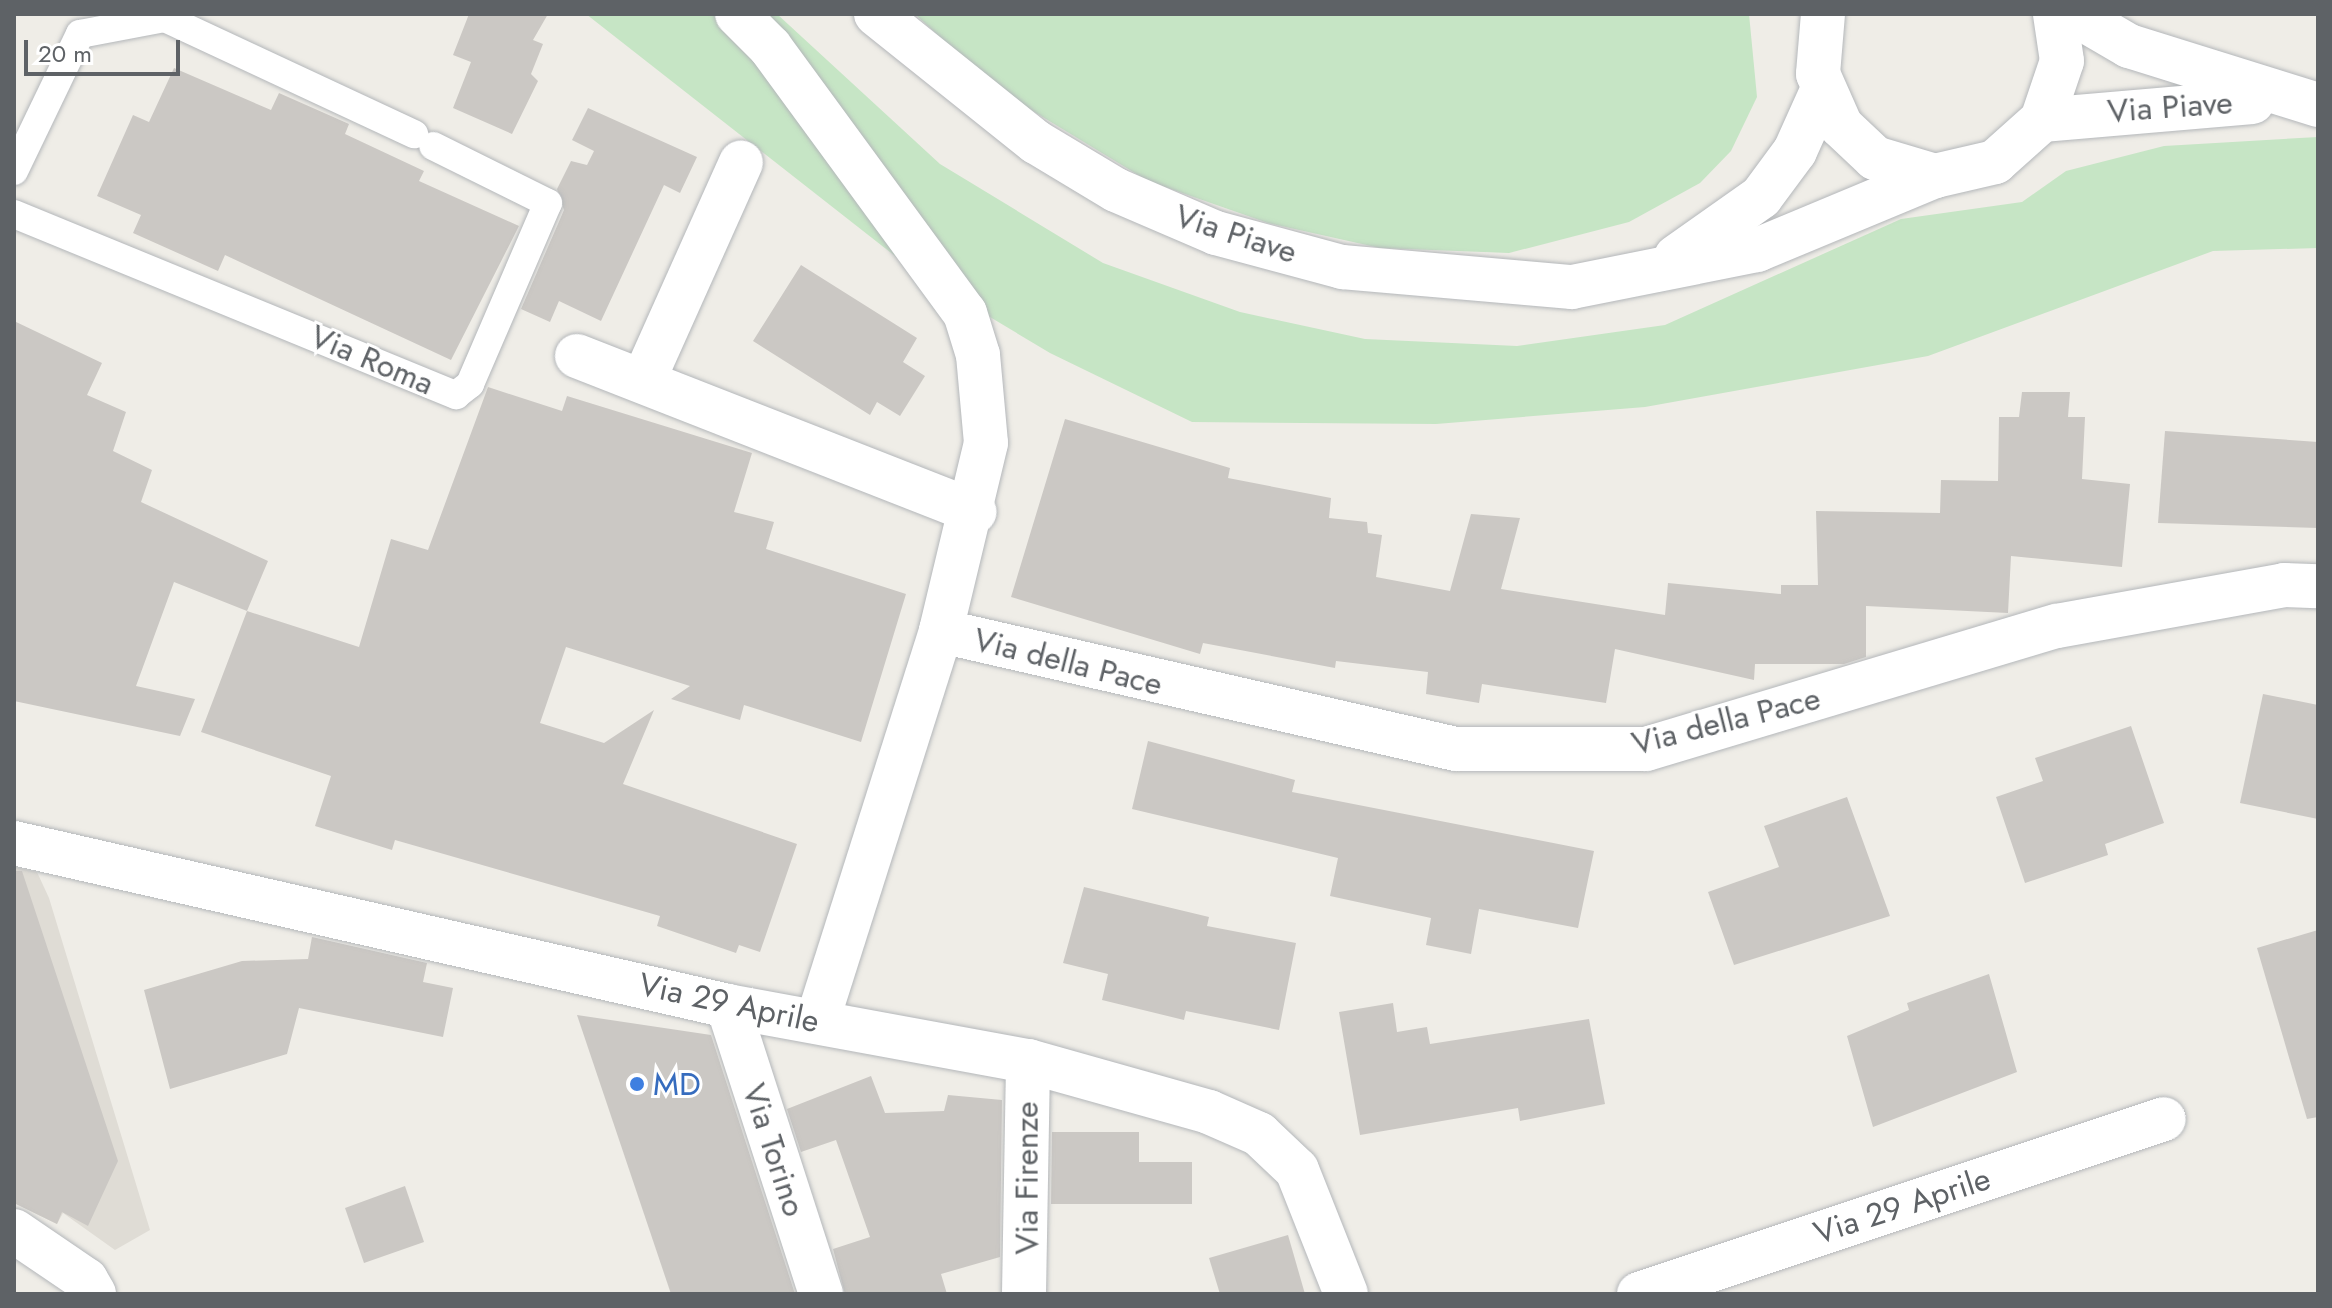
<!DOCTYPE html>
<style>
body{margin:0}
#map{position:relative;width:2332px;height:1308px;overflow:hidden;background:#efede7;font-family:Jost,sans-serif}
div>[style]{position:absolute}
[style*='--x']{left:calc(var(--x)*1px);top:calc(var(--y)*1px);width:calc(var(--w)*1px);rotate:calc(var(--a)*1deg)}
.education>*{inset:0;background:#dfdcd5}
.green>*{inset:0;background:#c6e5c5}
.building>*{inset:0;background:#cbc8c4}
.roads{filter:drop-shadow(0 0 2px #b4b7ba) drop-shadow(0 0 2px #b4b7ba)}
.lane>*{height:28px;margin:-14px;padding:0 14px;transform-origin:14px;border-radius:14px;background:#fff}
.street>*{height:44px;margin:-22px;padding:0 22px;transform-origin:22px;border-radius:22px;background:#fff}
.secondary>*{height:44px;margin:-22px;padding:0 22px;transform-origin:22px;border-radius:22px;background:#fff}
.dots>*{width:22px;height:22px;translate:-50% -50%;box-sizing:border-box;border:4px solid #fff;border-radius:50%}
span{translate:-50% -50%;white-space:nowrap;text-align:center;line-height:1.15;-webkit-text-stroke:6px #fff;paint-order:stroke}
.street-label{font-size:32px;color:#5e6266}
.shop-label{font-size:32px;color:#366cbe}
.left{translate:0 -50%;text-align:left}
.frame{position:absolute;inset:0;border:16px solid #5e6266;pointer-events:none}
.scale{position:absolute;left:24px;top:40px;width:156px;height:36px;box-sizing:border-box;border:4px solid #5e6266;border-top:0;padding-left:10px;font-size:24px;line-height:28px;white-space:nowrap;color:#5e6266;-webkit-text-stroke:6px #fff;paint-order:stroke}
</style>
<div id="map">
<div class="education">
<div style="clip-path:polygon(14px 867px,37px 872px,49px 898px,150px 1230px,115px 1250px,63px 1213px,57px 1224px,14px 1203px)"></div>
</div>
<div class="green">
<div style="clip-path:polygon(586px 14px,777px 14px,940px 164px,1103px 263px,1240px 312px,1365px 339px,1517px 346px,1665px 325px,1901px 219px,2022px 202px,2066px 171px,2164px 146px,2318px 137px,2318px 248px,2213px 251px,1928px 356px,1645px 407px,1436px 424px,1192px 422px,1050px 353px,918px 274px)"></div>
<div style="clip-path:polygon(915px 14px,1749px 14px,1757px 97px,1731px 151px,1700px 183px,1629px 222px,1509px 253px,1380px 248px,1268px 223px,1148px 181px,995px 88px)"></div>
</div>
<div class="building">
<div style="clip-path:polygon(469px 14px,548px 14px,533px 40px,543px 44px,531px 74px,538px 81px,512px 134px,453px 108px,471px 62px,453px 55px)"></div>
<div style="clip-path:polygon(174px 68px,271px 110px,279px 93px,349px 124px,345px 134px,424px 171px,419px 181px,519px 226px,451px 360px,225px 255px,218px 271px,133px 233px,141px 215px,97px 196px,133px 115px,149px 122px)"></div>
<div style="clip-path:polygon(588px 108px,697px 157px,680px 193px,664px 185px,601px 321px,559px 301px,550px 322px,521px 309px,564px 210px,557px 189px,571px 161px,587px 165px,594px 151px,572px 140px)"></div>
<div style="clip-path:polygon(801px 265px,917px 338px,903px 362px,925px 376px,900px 416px,877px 402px,870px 415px,753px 341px)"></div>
<div style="clip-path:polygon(14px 321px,102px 363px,87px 395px,126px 412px,113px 451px,152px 470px,141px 502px,268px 561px,247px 611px,174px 582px,136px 686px,195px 699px,180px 736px,14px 701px)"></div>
<div style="clip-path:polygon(488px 387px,562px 411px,567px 396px,752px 453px,734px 512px,774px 522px,766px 549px,906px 594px,861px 742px,744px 705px,740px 720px,671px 699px,690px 686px,566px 647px,540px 723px,604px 743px,654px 710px,623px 784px,797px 844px,760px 952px,739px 945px,736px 953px,657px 926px,660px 916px,395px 840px,392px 850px,315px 826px,331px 776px,201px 732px,247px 611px,359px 647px,391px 539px,428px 550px)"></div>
<div style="clip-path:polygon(2022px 392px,2070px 392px,2068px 417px,2085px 417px,2082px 479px,2130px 484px,2122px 567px,2011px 556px,2008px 613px,1866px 606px,1866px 657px,1844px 664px,1755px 664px,1754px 680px,1615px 649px,1606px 703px,1482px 684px,1479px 703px,1426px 694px,1428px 672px,1336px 661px,1335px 668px,1203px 643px,1200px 654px,1011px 597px,1065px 419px,1230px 468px,1228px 478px,1331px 498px,1329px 518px,1367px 522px,1368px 533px,1382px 535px,1376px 577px,1450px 591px,1471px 514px,1520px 518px,1501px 589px,1665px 615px,1668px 583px,1781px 594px,1781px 585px,1818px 585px,1816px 511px,1940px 513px,1941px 480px,1998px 481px,1999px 417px,2019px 417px)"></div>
<div style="clip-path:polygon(2165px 431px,2318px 442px,2318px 528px,2158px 523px)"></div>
<div style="clip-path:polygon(2263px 694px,2318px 705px,2318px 819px,2240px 803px)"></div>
<div style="clip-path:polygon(2131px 726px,2164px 823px,2105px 844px,2108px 855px,2025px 883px,1996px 797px,2043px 781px,2035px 758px)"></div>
<div style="clip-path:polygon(1148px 741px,1295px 780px,1292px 792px,1594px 851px,1578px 928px,1479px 909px,1471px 954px,1426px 945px,1431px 918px,1330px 896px,1338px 858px,1132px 809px)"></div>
<div style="clip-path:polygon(1847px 797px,1890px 916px,1734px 965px,1708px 892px,1779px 867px,1764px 826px)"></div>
<div style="clip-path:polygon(14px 871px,22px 871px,118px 1161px,88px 1226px,62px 1212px,57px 1224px,14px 1203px)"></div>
<div style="clip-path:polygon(1084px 887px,1209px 917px,1207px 926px,1296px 943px,1279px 1030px,1186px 1011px,1184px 1020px,1102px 1000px,1108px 974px,1063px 963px)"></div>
<div style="clip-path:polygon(2318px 930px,2318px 1117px,2307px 1119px,2257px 948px)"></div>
<div style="clip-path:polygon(312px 937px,427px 963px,423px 982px,453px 988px,443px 1037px,299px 1008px,287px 1054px,170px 1089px,144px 990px,242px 961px,308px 959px)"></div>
<div style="clip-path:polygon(1989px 974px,2017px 1072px,1873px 1127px,1847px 1036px,1909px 1010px,1907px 1003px)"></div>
<div style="clip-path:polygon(1393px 1003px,1397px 1032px,1427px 1027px,1430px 1044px,1589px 1019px,1605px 1104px,1520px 1121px,1518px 1108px,1360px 1135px,1339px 1012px)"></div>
<div style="clip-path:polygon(577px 1015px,711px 1035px,795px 1294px,671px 1294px)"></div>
<div style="clip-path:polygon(871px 1076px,885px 1113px,944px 1111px,948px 1095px,1002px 1100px,1000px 1257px,941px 1274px,947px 1294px,845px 1294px,833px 1249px,870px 1237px,836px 1140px,801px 1152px,787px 1109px)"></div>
<div style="clip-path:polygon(1052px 1132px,1139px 1132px,1139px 1162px,1192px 1162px,1192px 1204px,1051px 1204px)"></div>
<div style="clip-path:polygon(405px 1186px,424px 1242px,364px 1263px,345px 1208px)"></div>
<div style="clip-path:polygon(1288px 1235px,1305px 1294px,1220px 1294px,1209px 1258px)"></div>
</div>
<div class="roads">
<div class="lane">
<div style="--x:14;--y:171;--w:152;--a:-64.3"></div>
<div style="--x:80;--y:34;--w:86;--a:-10.7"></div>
<div style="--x:165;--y:18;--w:275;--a:25"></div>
<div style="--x:14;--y:214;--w:478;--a:22.3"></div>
<div style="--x:456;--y:395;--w:18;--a:-38"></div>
<div style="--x:470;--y:384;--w:197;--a:-66.7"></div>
<div style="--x:548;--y:203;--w:128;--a:-153.6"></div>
</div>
<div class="street">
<div style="--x:737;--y:14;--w:47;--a:45"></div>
<div style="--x:770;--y:47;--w:330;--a:53.8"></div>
<div style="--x:965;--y:313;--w:44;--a:72.8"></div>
<div style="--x:978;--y:355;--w:88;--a:84.8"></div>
<div style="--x:986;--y:443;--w:193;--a:103.5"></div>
<div style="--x:941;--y:631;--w:409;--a:107.6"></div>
<div style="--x:577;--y:356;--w:427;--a:21.4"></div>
<div style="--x:645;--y:377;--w:235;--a:-65.9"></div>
<div style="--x:941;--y:631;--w:528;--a:12.91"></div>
<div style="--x:1456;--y:749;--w:190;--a:0"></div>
<div style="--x:1646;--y:749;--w:429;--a:-16.7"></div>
<div style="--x:2057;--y:626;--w:231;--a:-10.2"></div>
<div style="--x:2284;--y:585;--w:34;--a:2"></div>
<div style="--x:14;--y:843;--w:732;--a:12.86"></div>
<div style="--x:728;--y:1006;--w:305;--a:10.4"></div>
<div style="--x:1028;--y:1061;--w:188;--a:15.7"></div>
<div style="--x:1209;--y:1112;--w:55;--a:23.7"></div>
<div style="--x:1259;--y:1134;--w:52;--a:43.5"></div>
<div style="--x:1297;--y:1170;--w:133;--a:68.4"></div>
<div style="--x:728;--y:1006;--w:303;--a:72.1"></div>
<div style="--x:14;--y:1231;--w:87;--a:34.2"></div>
<div style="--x:86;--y:1280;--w:16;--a:60"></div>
<div style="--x:1024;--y:1294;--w:233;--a:-89"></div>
<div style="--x:1639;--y:1294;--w:553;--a:-18.43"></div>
</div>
<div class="secondary">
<div style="--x:876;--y:14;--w:205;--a:38.7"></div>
<div style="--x:1036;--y:142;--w:93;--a:31"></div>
<div style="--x:1116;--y:190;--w:109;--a:23.3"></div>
<div style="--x:1216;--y:233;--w:131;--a:15.1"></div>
<div style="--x:1342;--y:267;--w:231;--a:5"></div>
<div style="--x:1572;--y:287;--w:189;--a:-11.3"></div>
<div style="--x:1757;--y:250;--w:193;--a:-22.6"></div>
<div style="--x:1823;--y:14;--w:60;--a:94.8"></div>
<div style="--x:1818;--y:74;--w:57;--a:66.1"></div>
<div style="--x:1841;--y:126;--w:47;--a:43.3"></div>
<div style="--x:1875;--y:158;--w:63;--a:16.7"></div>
<div style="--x:1935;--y:176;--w:62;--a:-13.1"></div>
<div style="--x:1995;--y:162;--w:63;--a:-41.8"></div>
<div style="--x:2042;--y:120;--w:62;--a:-71.3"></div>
<div style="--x:2062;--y:61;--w:48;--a:-98.5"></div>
<div style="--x:2074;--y:14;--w:64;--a:30.2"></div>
<div style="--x:2129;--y:46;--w:198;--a:17.3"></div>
<div style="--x:2042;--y:120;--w:211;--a:-4.9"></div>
<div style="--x:1676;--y:257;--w:104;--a:-35.2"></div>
<div style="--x:1761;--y:197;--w:57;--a:-53.5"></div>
<div style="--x:1795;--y:151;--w:66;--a:-65.8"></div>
</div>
</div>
<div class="dots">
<div style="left:637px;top:1084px;background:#3f7fe0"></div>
</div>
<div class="street-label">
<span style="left:2170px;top:107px;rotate:-4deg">Via Piave</span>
<span style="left:1236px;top:234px;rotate:18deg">Via Piave</span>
<span style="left:372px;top:360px;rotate:23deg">Via Roma</span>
<span style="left:1068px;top:662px;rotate:14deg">Via della Pace</span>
<span style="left:1726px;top:721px;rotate:-14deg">Via della Pace</span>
<span style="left:729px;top:1003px;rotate:12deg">Via 29 Aprile</span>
<span style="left:774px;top:1150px;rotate:72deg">Via Torino</span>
<span style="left:1027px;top:1178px;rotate:-90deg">Via Firenze</span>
<span style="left:1902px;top:1206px;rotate:-18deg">Via 29 Aprile</span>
</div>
<div class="shop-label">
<span class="left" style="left:653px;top:1084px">MD</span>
</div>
<div class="frame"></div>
<div class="scale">20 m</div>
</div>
